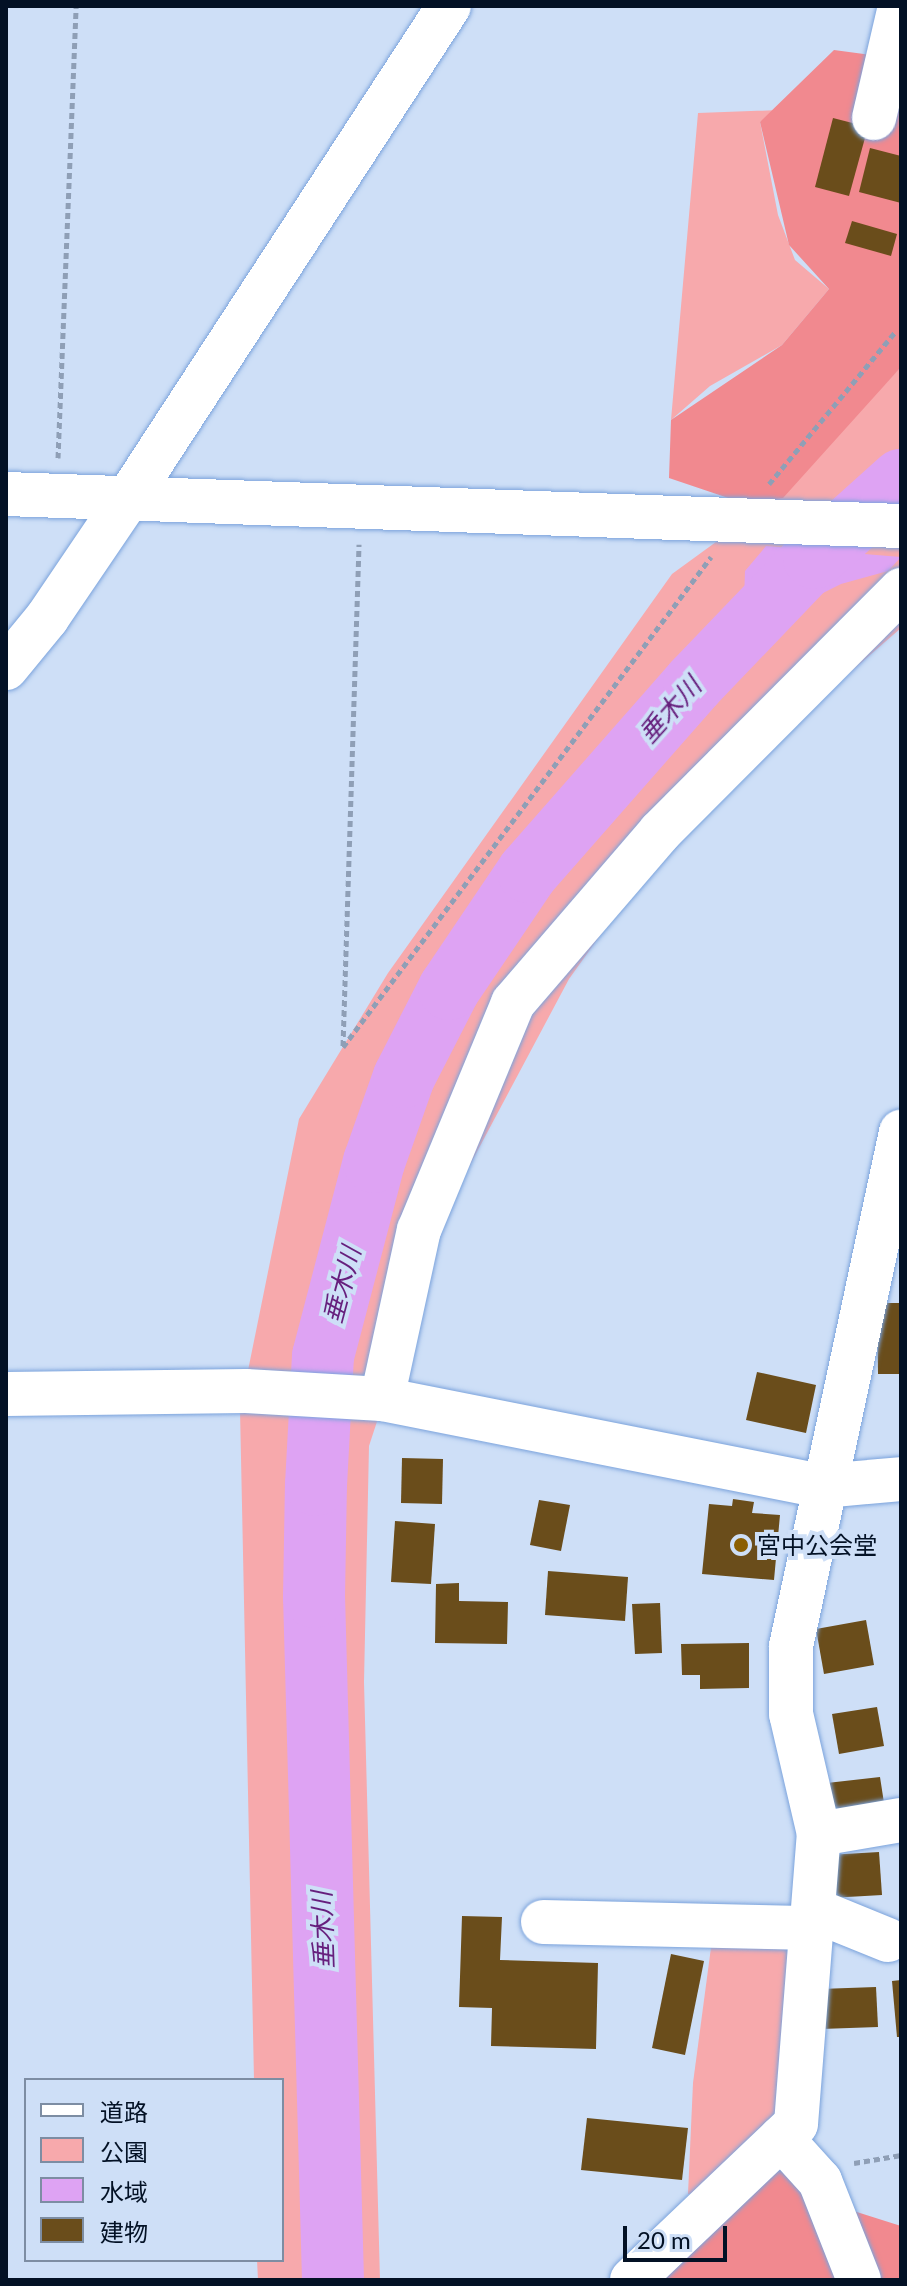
<!DOCTYPE html>
<meta charset="utf-8">
<style>
body{margin:0}
#map{position:relative;width:907px;height:2286px;overflow:hidden;background:#cedff7;font-family:Lato,"Noto Sans JP",sans-serif}
div>[style]{position:absolute}
[style*='--x']{left:calc(var(--x)*1px);top:calc(var(--y)*1px);width:calc(var(--w)*1px);rotate:calc(var(--a)*1deg)}
.green>*{inset:0;background:#f7a9ac}
.forest>*{inset:0;background:#f1898f}
.water>*{inset:0;background:#dea3f3}
.river>*{height:62px;margin:-31px;padding:0 31px;transform-origin:31px;border-radius:31px;background:#dea3f3}
.building>*{inset:0;background:#6a4d1b}
.path>*{height:5px;margin-top:-2.5px;transform-origin:0;background:repeating-linear-gradient(90deg,#8f9fb6 0 6px,transparent 0 10px)}
.roads{filter:drop-shadow(0 0 2px #7ba3dc) drop-shadow(0 0 2px #7ba3dc)}
.minor>*{height:44px;margin:-22px;padding:0 22px;transform-origin:22px;border-radius:22px;background:#fff}
.dots>*{width:22px;height:22px;translate:-50% -50%;box-sizing:border-box;border:4px solid #cedff7;border-radius:50%}
span{translate:-50% -50%;white-space:nowrap;text-align:center;line-height:1.15;-webkit-text-stroke:8px #cedff7;paint-order:stroke}
.poi-label{font-size:24px;color:#031125}
.left{translate:0 -50%;text-align:left}
.water-label{font-size:26px;color:#661f7d;font-style:italic}
.frame{position:absolute;inset:0;border:8px solid #031125;pointer-events:none}
.legend{position:absolute;left:24px;top:2078px;width:260px;height:184px;box-sizing:border-box;background:#cedff7;border:2px solid #7d8da3;margin:0;padding:10px 14px;list-style:none;font-size:24px;color:#031125}
.legend li{display:flex;align-items:center;gap:16px;height:40px}
.legend b{width:40px;border:2px solid #7d8da3}
.scale{position:absolute;left:623px;top:2226px;width:104px;height:36px;box-sizing:border-box;border:4px solid #031125;border-top:0;padding-left:10px;font-size:24px;line-height:28px;white-space:nowrap;color:#031125;-webkit-text-stroke:6px #cedff7;paint-order:stroke}
</style>
<div id="map">
<div class="green">
<div style="clip-path:polygon(779px 110px,760px 122px,778px 215px,795px 260px,829px 289px,782px 345px,710px 386px,671px 420px,698px 113px)"></div>
<div style="clip-path:polygon(901px 367px,901px 628px,686px 815px,569px 979px,447px 1208px,369px 1446px,364px 1682px,380px 2280px,258px 2280px,257px 2260px,282px 2260px,282px 2080px,254px 2080px,240px 1410px,299px 1119px,388px 973px,672px 574px,775px 499px)"></div>
<div style="clip-path:polygon(714px 1925px,808px 1930px,796px 2124px,712px 2191px,688px 2194px,693px 2083px)"></div>
</div>
<div class="forest">
<div style="clip-path:polygon(834px 50px,901px 59px,901px 367px,783px 498px,743px 503px,669px 478px,671px 420px,782px 345px,829px 289px,789px 245px,760px 122px)"></div>
<div style="clip-path:polygon(781px 2138px,841px 2207px,901px 2226px,901px 2280px,644px 2280px)"></div>
</div>
<div class="water">
<div style="clip-path:polygon(766px 546px,901px 557px,888px 571px,841px 584px,797px 606px,705px 697px,694px 683px,743px 632px,745px 571px)"></div>
</div>
<div class="river">
<div style="--x:333;--y:2280;--w:683;--a:-91.59"></div>
<div style="--x:314;--y:1597;--w:112;--a:-89"></div>
<div style="--x:316;--y:1485;--w:129;--a:-86.9"></div>
<div style="--x:323;--y:1356;--w:201;--a:-75.3"></div>
<div style="--x:374;--y:1162;--w:90;--a:-70.6"></div>
<div style="--x:404;--y:1077;--w:99;--a:-62.9"></div>
<div style="--x:449;--y:989;--w:141;--a:-56"></div>
<div style="--x:528;--y:872;--w:252;--a:-48.7"></div>
<div style="--x:694;--y:683;--w:173;--a:-46.2"></div>
<div style="--x:814;--y:558;--w:117;--a:-41.9"></div>
</div>
<div class="building">
<div style="clip-path:polygon(833px 118px,868px 127px,849px 196px,815px 187px)"></div>
<div style="clip-path:polygon(870px 148px,901px 156px,901px 203px,859px 192px)"></div>
<div style="clip-path:polygon(852px 221px,897px 234px,891px 256px,845px 243px)"></div>
<div style="clip-path:polygon(877px 1303px,901px 1303px,901px 1374px,878px 1374px)"></div>
<div style="clip-path:polygon(757px 1372px,816px 1385px,806px 1433px,746px 1420px)"></div>
<div style="clip-path:polygon(402px 1458px,443px 1459px,442px 1504px,401px 1503px)"></div>
<div style="clip-path:polygon(733px 1499px,754px 1502px,752px 1513px,780px 1515px,774px 1580px,702px 1574px,709px 1504px,732px 1506px)"></div>
<div style="clip-path:polygon(539px 1500px,570px 1505px,561px 1551px,530px 1545px)"></div>
<div style="clip-path:polygon(395px 1521px,435px 1524px,431px 1584px,391px 1582px)"></div>
<div style="clip-path:polygon(548px 1571px,628px 1577px,625px 1621px,545px 1615px)"></div>
<div style="clip-path:polygon(459px 1583px,459px 1601px,508px 1602px,507px 1644px,435px 1643px,436px 1584px)"></div>
<div style="clip-path:polygon(660px 1603px,662px 1653px,635px 1654px,632px 1604px)"></div>
<div style="clip-path:polygon(866px 1620px,874px 1665px,824px 1674px,816px 1629px)"></div>
<div style="clip-path:polygon(749px 1643px,749px 1688px,700px 1689px,700px 1675px,682px 1675px,681px 1644px)"></div>
<div style="clip-path:polygon(877px 1707px,884px 1746px,839px 1754px,832px 1714px)"></div>
<div style="clip-path:polygon(880px 1777px,886px 1816px,832px 1823px,827px 1783px)"></div>
<div style="clip-path:polygon(879px 1852px,882px 1895px,830px 1898px,827px 1855px)"></div>
<div style="clip-path:polygon(462px 1916px,502px 1917px,500px 1960px,598px 1963px,596px 2049px,491px 2046px,492px 2008px,459px 2007px)"></div>
<div style="clip-path:polygon(671px 1954px,704px 1961px,685px 2055px,652px 2048px)"></div>
<div style="clip-path:polygon(901px 1980px,901px 2037px,897px 2037px,892px 1981px)"></div>
<div style="clip-path:polygon(876px 1987px,878px 2027px,821px 2029px,820px 1989px)"></div>
<div style="clip-path:polygon(587px 2118px,688px 2128px,682px 2180px,581px 2170px)"></div>
</div>
<div class="path">
<div style="--x:58;--y:458;--w:452;--a:-87.7"></div>
<div style="--x:769;--y:484;--w:199;--a:-50.3"></div>
<div style="--x:343;--y:1046;--w:502;--a:-88.17"></div>
<div style="--x:343;--y:1047;--w:613;--a:-53.09"></div>
<div style="--x:854;--y:2163;--w:48;--a:-9.7"></div>
</div>
<div class="roads">
<div class="minor">
<div style="--x:874;--y:118;--w:115;--a:-76.9"></div>
<div style="--x:6;--y:494;--w:896;--a:2.05"></div>
<div style="--x:6;--y:668;--w:65;--a:-50.6"></div>
<div style="--x:47;--y:618;--w:146;--a:-55.9"></div>
<div style="--x:129;--y:497;--w:586;--a:-56.91"></div>
<div style="--x:6;--y:1394;--w:240;--a:-0.7"></div>
<div style="--x:246;--y:1391;--w:136;--a:3.4"></div>
<div style="--x:382;--y:1399;--w:449;--a:11.2"></div>
<div style="--x:823;--y:1486;--w:78;--a:-5.1"></div>
<div style="--x:382;--y:1399;--w:173;--a:-77.7"></div>
<div style="--x:419;--y:1230;--w:246;--a:-67.5"></div>
<div style="--x:513;--y:1003;--w:225;--a:-49.3"></div>
<div style="--x:660;--y:832;--w:342;--a:-45.1"></div>
<div style="--x:819;--y:1834;--w:83;--a:-9.7"></div>
<div style="--x:814;--y:1910;--w:80;--a:22.1"></div>
<div style="--x:543;--y:1922;--w:270;--a:1.3"></div>
<div style="--x:781;--y:2138;--w:58;--a:47.8"></div>
<div style="--x:820;--y:2181;--w:106;--a:68.5"></div>
<div style="--x:632;--y:2280;--w:226;--a:-43.6"></div>
<div style="--x:796;--y:2124;--w:291;--a:-85.5"></div>
<div style="--x:819;--y:1834;--w:123;--a:-103.1"></div>
<div style="--x:791;--y:1714;--w:68;--a:-90"></div>
<div style="--x:791;--y:1646;--w:526;--a:-77.92"></div>
</div>
</div>
<div class="dots">
<div style="left:741px;top:1545px;background:#8b5f02"></div>
</div>
<div class="poi-label">
<span class="left" style="left:757px;top:1545px">宮中公会堂</span>
</div>
<div class="water-label">
<span style="left:670px;top:710px;rotate:-48deg">垂木川</span>
<span style="left:342px;top:1285px;rotate:-75deg">垂木川</span>
<span style="left:323px;top:1930px;rotate:-92deg">垂木川</span>
</div>
<div class="frame"></div>
<ul class="legend">
<li><b style="height:10px;background:#fff"></b>道路</li>
<li><b style="height:22px;background:#f7a9ac"></b>公園</li>
<li><b style="height:22px;background:#dea3f3"></b>水域</li>
<li><b style="height:22px;background:#6a4d1b"></b>建物</li>
</ul>
<div class="scale">20 m</div>
</div>
